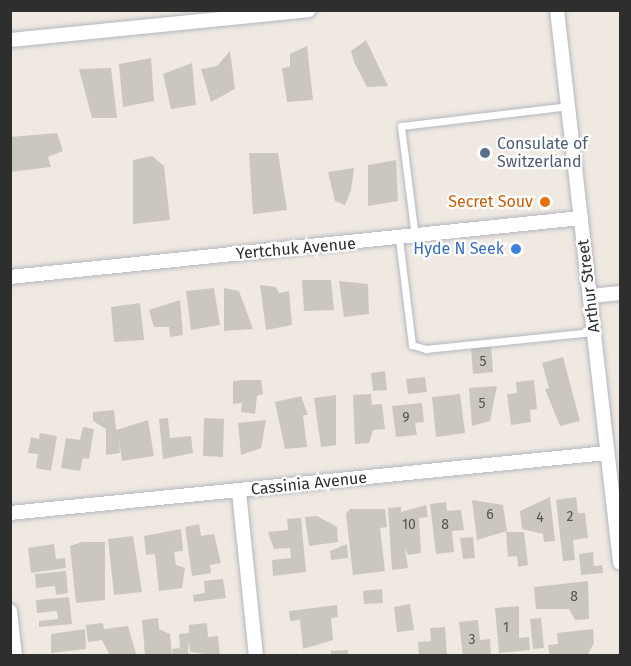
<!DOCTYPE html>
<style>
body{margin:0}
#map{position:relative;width:631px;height:666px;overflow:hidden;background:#efe9e1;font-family:"Fira Sans",sans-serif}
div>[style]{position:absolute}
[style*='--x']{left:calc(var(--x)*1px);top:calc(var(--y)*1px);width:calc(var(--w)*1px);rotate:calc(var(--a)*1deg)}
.building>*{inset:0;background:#cbc7bf}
.roads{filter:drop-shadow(0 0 2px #b4b7c1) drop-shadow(0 0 2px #b4b7c1)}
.lane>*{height:7px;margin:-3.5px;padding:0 3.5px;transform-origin:3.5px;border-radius:3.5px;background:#fff}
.street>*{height:14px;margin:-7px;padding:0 7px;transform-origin:7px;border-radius:7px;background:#fff}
.dots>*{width:16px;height:16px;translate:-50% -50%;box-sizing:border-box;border:3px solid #fff;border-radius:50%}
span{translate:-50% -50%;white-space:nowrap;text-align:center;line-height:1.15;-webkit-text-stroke:4.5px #fff;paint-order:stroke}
.number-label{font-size:14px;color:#555452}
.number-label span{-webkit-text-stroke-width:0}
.service-label{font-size:16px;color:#4e5e75}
.left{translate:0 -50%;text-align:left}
.food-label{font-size:16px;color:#c56008}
.right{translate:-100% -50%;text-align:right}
.street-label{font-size:16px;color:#2e2e2e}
.shop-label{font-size:16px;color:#366cbe}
.frame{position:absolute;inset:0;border:12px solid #2e2e2e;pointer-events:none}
</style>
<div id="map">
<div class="building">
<div style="clip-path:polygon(366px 40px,388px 86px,367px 87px,354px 62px,351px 51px)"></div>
<div style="clip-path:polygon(307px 46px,313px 100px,287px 102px,282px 68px,290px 67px,290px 54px)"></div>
<div style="clip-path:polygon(230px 51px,235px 89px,211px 102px,201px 69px,217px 66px)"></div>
<div style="clip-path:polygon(151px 58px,154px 101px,123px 107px,119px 64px)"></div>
<div style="clip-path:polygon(192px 63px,196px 105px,171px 109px,163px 74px)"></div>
<div style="clip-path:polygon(111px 68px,117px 118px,92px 118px,79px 69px)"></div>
<div style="clip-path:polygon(57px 133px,63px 151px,48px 157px,51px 167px,10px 172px,10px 137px)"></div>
<div style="clip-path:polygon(249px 153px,278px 153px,287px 210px,253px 214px)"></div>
<div style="clip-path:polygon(152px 156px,164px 166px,170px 220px,133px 224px,133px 160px)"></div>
<div style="clip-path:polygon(396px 160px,398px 201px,368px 206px,368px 165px)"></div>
<div style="clip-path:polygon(354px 168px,351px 190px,345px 205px,335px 201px,328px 172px)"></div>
<div style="clip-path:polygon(302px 280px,331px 280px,334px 310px,304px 311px)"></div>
<div style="clip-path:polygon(339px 281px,368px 284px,369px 314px,344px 317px)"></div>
<div style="clip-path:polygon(260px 285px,276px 287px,279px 293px,289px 291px,292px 325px,266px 330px)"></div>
<div style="clip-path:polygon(214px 288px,220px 325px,191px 330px,186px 291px)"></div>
<div style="clip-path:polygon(224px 288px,239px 291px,253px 329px,224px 331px)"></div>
<div style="clip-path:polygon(180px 300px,183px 335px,170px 337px,169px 327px,154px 327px,149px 310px)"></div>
<div style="clip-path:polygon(140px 303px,144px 340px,114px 342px,111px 307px)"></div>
<div style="clip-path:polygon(491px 345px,493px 372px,473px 374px,471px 348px)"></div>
<div style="clip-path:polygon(563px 357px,580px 421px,560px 426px,545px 389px,549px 388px,542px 363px)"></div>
<div style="clip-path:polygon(385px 371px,387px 390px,373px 391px,371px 373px)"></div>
<div style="clip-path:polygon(425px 377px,427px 392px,408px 394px,406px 379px)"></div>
<div style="clip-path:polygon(245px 380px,261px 380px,263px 394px,257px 396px,255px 414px,241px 412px,242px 403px,233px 404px,233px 381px)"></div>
<div style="clip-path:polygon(534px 380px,537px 409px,530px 410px,531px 422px,511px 425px,507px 394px,517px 393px,516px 382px)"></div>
<div style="clip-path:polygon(497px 386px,490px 421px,472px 426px,469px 388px)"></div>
<div style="clip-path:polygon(371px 394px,372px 405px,382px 404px,385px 429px,373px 430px,369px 443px,355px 444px,353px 395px)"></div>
<div style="clip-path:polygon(460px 394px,465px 433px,436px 437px,432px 397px)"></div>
<div style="clip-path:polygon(336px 395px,336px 445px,321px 447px,314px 398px)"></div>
<div style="clip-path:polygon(301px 396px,308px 415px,303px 415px,307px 447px,285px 449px,275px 402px)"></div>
<div style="clip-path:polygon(422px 403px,424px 422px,415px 423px,417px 435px,396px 437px,392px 406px)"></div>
<div style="clip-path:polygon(114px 410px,116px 430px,148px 420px,154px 456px,122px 461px,119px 440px,120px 453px,106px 455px,106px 429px,93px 421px,93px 412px)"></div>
<div style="clip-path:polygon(168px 418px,170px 438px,191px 436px,193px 453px,163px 459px,159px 419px)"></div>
<div style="clip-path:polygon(204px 418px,224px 419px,223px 457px,203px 456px)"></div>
<div style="clip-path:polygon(266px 420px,261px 448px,241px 455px,238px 423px)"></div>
<div style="clip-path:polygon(83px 427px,94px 429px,89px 459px,83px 458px,80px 471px,61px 468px,66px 438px,80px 440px)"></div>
<div style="clip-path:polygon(40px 433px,57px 436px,51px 471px,36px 468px,38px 454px,28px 453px,31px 437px,39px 439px)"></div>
<div style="clip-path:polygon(550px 497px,555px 541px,544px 542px,543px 534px,522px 529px,520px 511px)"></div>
<div style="clip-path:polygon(576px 497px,578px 513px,585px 513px,588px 538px,573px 540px,575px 560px,563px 561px,556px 500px)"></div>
<div style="clip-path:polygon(472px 500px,503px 505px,507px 531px,477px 540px)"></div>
<div style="clip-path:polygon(446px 502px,447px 511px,461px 510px,464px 530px,452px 531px,454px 552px,436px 554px,430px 504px)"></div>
<div style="clip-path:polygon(426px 505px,428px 517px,419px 518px,421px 553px,408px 555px,405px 548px,408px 568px,392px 570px,388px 508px,401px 507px,401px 512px)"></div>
<div style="clip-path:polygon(350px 509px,385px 509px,387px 527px,380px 528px,385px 571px,353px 575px,346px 514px)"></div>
<div style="clip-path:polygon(317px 516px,337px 527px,338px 542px,309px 546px,305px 517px)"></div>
<div style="clip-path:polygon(301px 518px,306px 572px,273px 576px,272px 560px,291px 558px,290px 548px,274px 549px,268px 532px,288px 530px,287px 519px)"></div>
<div style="clip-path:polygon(199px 524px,201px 536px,214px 534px,221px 563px,210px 565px,211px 573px,192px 576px,185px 527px)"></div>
<div style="clip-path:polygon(181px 529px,183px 551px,174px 552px,176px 565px,185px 568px,182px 588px,159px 591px,155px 554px,146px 555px,144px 536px)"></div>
<div style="clip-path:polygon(506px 532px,524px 532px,528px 565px,518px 567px,517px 556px,508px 557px)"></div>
<div style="clip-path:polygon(133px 536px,142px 592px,114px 595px,108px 539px)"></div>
<div style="clip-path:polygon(473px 537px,475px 558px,463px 559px,460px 538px)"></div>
<div style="clip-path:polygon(82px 542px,105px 542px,105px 600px,76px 603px,70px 546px)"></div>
<div style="clip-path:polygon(54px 544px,56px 559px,65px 558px,66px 568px,31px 573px,28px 548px)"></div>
<div style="clip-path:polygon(347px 544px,348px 558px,331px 560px,330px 551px)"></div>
<div style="clip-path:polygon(593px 552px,594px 566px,602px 565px,603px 573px,581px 575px,579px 554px)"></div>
<div style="clip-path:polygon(66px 571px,68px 593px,56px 595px,55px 586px,36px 588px,35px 574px)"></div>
<div style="clip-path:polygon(223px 579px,226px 598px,194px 602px,193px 595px,205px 593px,204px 581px)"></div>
<div style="clip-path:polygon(588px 581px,589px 619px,575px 620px,569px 609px,536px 609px,534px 587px)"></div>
<div style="clip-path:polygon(382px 589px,383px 603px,364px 604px,363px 591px)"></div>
<div style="clip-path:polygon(69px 597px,72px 624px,39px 627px,39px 621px,58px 619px,57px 611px,37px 613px,36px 600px)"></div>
<div style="clip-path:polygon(410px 604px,414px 630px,397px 632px,394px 607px)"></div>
<div style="clip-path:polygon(337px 605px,338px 617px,331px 618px,333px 640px,303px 649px,300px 620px,290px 621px,289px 611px)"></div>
<div style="clip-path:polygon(519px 606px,519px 638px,529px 637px,530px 650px,499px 653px,495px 608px)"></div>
<div style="clip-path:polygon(158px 618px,159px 629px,170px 634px,172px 656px,145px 655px,142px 620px)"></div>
<div style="clip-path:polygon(541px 618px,544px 648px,533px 649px,530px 619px)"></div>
<div style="clip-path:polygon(478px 620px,480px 640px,490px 639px,491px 656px,463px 656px,459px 622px)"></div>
<div style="clip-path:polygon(103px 623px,104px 629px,128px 626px,136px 654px,110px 656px,102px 640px,88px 642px,86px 625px)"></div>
<div style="clip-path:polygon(207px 623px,208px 637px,218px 636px,220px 656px,190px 652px,189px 641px,188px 653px,195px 656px,173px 656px,172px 649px,180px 648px,179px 634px,189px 633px,189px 625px)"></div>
<div style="clip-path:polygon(445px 627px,447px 656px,419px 656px,418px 642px,431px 641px,430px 628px)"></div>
<div style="clip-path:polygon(85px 629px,86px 649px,51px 653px,51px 634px)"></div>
<div style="clip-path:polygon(593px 629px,594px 643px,587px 656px,550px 656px,548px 645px,558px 644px,557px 633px)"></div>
<div style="clip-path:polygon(348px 650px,348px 656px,331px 656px,331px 651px)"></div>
</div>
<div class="roads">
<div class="lane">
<div style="--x:415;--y:237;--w:112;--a:-97.2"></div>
<div style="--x:401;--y:126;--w:168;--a:-6.8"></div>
<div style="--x:399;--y:239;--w:107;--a:83"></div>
<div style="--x:412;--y:345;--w:15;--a:16"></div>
<div style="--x:426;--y:349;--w:169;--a:-5.8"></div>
</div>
<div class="street">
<div style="--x:557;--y:10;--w:556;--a:83.49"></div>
<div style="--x:10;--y:40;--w:300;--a:-5.7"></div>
<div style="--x:10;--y:277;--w:574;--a:-5.9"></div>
<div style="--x:591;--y:296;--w:29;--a:-6"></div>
<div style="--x:239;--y:492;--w:165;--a:84.1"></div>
<div style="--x:10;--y:513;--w:600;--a:-5.74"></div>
<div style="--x:10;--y:611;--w:45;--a:83.7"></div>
</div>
</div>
<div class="dots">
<div style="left:485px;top:153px;background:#5c6f8a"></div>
<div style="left:545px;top:202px;background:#e8710a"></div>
<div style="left:516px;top:249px;background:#3f7fe0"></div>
</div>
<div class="number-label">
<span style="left:483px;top:362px">5</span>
<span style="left:482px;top:404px">5</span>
<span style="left:406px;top:418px">9</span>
<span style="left:490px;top:515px">6</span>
<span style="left:570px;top:517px">2</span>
<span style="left:540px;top:518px">4</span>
<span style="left:409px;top:525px">10</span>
<span style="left:445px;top:525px">8</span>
<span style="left:574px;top:597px">8</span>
<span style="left:506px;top:628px">1</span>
<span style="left:472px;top:640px">3</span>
</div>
<div class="service-label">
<span class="left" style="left:497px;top:153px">Consulate of<br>Switzerland</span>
</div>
<div class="food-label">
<span class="right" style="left:533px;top:202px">Secret Souv</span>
</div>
<div class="street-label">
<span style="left:296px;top:249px;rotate:-5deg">Yertchuk Avenue</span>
<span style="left:589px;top:286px;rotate:-97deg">Arthur Street</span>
<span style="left:309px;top:484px;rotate:-6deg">Cassinia Avenue</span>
</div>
<div class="shop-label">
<span class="right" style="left:504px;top:249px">Hyde N Seek</span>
</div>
<div class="frame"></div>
</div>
